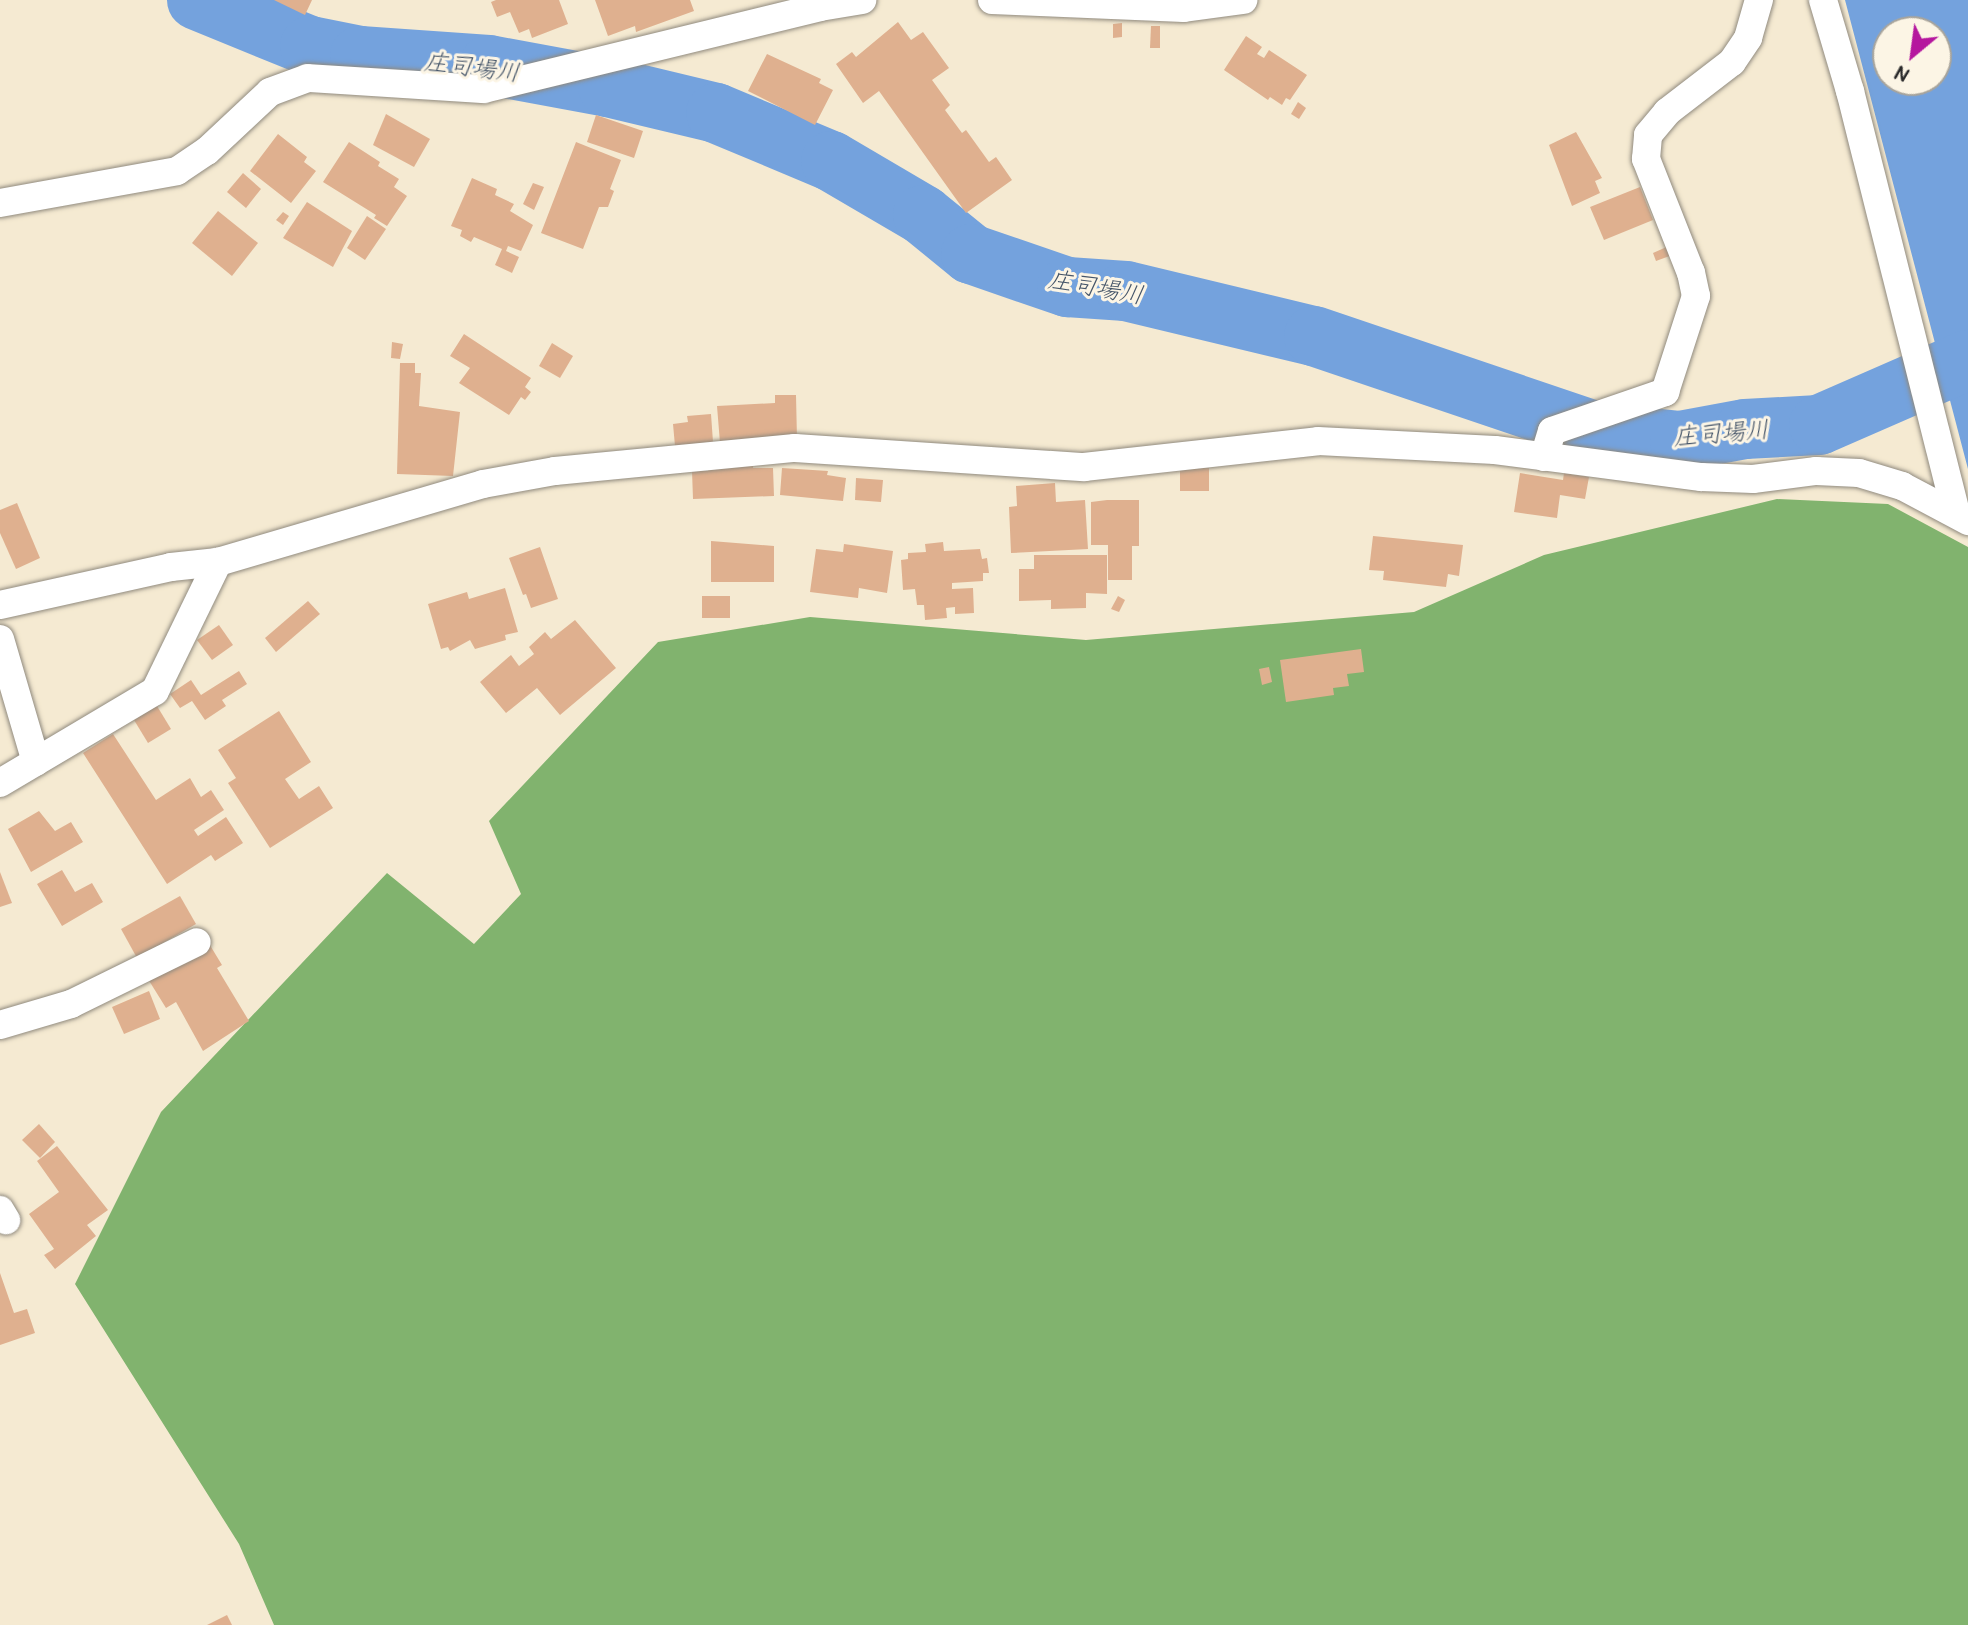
<!DOCTYPE html>
<meta charset="utf-8">
<style>
body{margin:0}
#map{position:relative;width:1968px;height:1625px;overflow:hidden;background:#f5ead2;font-family:"Patrick Hand","Klee One",sans-serif}
div>[style]{position:absolute}
[style*='--x']{left:calc(var(--x)*1px);top:calc(var(--y)*1px);width:calc(var(--w)*1px);rotate:calc(var(--a)*1deg)}
.forest>*{inset:0;background:#81b36e}
.water>*{inset:0;background:#74a2dd}
.river>*{height:60px;margin:-30px;padding:0 30px;transform-origin:30px;border-radius:30px;background:#74a2dd}
.building>*{inset:0;background:#dfb08f}
.roads{filter:drop-shadow(0 0 2px #908a7e) drop-shadow(0 0 2px #908a7e)}
.street>*{height:28px;margin:-14px;padding:0 14px;transform-origin:14px;border-radius:14px;background:#fff}
span{translate:-50% -50%;white-space:nowrap;text-align:center;line-height:1.15;-webkit-text-stroke:6px #fcf5e5;paint-order:stroke}
.water-label{font-size:24px;color:#455569;font-style:italic}
.north{position:absolute;left:1872px;top:16px;width:80px;height:80px;box-sizing:border-box;background:#fcf5e5;border:2px solid #a8a49b;border-radius:50%;rotate:209deg;font-size:22px;font-weight:700;line-height:32px;text-align:center;color:#2b2b2b}
.north::after{content:'';display:block;margin:auto;width:28px;height:36px;background:#b5179e;clip-path:polygon(50% 0,100% 100%,50% 72%,0 100%)}
</style>
<div id="map">
<div class="forest">
<div style="clip-path:polygon(1777px 499px,1888px 504px,1968px 547px,1968px 1625px,274px 1625px,239px 1544px,75px 1284px,161px 1112px,387px 873px,474px 944px,521px 894px,489px 821px,658px 642px,810px 617px,1086px 640px,1414px 612px,1544px 555px)"></div>
</div>
<div class="water">
<div style="clip-path:polygon(evenodd,1845px 0,1968px 0,1968px 469px,1845px 0,1888px 32px,1936px 32px,1936px 80px,1888px 80px,1888px 32px)"></div>
</div>
<div class="river">
<div style="--x:197;--y:0;--w:122;--a:22.2"></div>
<div style="--x:310;--y:46;--w:51;--a:11.3"></div>
<div style="--x:360;--y:56;--w:129;--a:4"></div>
<div style="--x:489;--y:65;--w:121;--a:10.5"></div>
<div style="--x:608;--y:87;--w:111;--a:13.5"></div>
<div style="--x:716;--y:113;--w:125;--a:22.7"></div>
<div style="--x:831;--y:161;--w:107;--a:30.4"></div>
<div style="--x:923;--y:215;--w:62;--a:39.1"></div>
<div style="--x:971;--y:254;--w:102;--a:19"></div>
<div style="--x:1067;--y:287;--w:59;--a:3.9"></div>
<div style="--x:1126;--y:291;--w:193;--a:13.5"></div>
<div style="--x:1314;--y:336;--w:299;--a:18.7"></div>
<div style="--x:1597;--y:432;--w:83;--a:6.2"></div>
<div style="--x:1680;--y:441;--w:66;--a:-10.5"></div>
<div style="--x:1745;--y:429;--w:74;--a:-3.1"></div>
<div style="--x:1819;--y:425;--w:163;--a:-23.6"></div>
</div>
<div class="building">
<div style="clip-path:polygon(274px 0,312px 0,305px 15px)"></div>
<div style="clip-path:polygon(496px 0,559px 0,568px 24px,532px 38px,529px 29px,519px 33px,510px 12px,497px 17px,491px 2px)"></div>
<div style="clip-path:polygon(595px 0,690px 0,694px 11px,636px 32px,635px 26px,608px 36px)"></div>
<div style="clip-path:polygon(898px 22px,911px 40px,923px 32px,949px 68px,932px 80px,950px 105px,945px 110px,962px 133px,966px 130px,989px 162px,996px 157px,1012px 180px,966px 213px,879px 91px,863px 103px,836px 64px,852px 52px,856px 57px)"></div>
<div style="clip-path:polygon(1122px 23px,1122px 37px,1113px 38px,1113px 24px)"></div>
<div style="clip-path:polygon(1151px 26px,1160px 26px,1160px 48px,1150px 48px)"></div>
<div style="clip-path:polygon(1246px 36px,1262px 47px,1257px 54px,1264px 58px,1269px 50px,1307px 75px,1290px 100px,1286px 98px,1282px 105px,1270px 97px,1268px 100px,1224px 70px)"></div>
<div style="clip-path:polygon(767px 54px,821px 79px,819px 83px,833px 90px,815px 125px,748px 91px)"></div>
<div style="clip-path:polygon(1298px 102px,1306px 108px,1299px 119px,1291px 114px)"></div>
<div style="clip-path:polygon(386px 114px,430px 139px,414px 167px,373px 145px)"></div>
<div style="clip-path:polygon(596px 115px,643px 131px,634px 158px,587px 142px)"></div>
<div style="clip-path:polygon(1576px 132px,1602px 178px,1595px 181px,1600px 193px,1572px 206px,1549px 145px)"></div>
<div style="clip-path:polygon(278px 134px,307px 157px,304px 162px,316px 171px,291px 203px,250px 171px)"></div>
<div style="clip-path:polygon(349px 142px,380px 162px,378px 166px,399px 179px,394px 187px,407px 196px,387px 226px,374px 218px,376px 215px,323px 182px)"></div>
<div style="clip-path:polygon(576px 142px,621px 160px,610px 189px,614px 191px,608px 207px,599px 207px,583px 249px,541px 233px)"></div>
<div style="clip-path:polygon(243px 173px,261px 189px,246px 208px,227px 192px)"></div>
<div style="clip-path:polygon(472px 178px,497px 189px,495px 195px,514px 204px,510px 211px,533px 225px,521px 251px,508px 246px,506px 251px,519px 257px,512px 273px,495px 265px,502px 249px,474px 237px,471px 242px,460px 236px,462px 230px,451px 226px)"></div>
<div style="clip-path:polygon(533px 183px,544px 187px,534px 210px,523px 204px)"></div>
<div style="clip-path:polygon(1640px 187px,1653px 220px,1604px 240px,1590px 207px)"></div>
<div style="clip-path:polygon(307px 202px,352px 231px,333px 267px,283px 238px)"></div>
<div style="clip-path:polygon(218px 211px,258px 243px,232px 276px,192px 243px)"></div>
<div style="clip-path:polygon(283px 212px,289px 216px,283px 225px,276px 220px)"></div>
<div style="clip-path:polygon(367px 216px,386px 229px,365px 260px,347px 248px)"></div>
<div style="clip-path:polygon(1671px 245px,1675px 254px,1656px 261px,1653px 253px)"></div>
<div style="clip-path:polygon(464px 334px,531px 378px,525px 387px,531px 392px,525px 400px,521px 397px,509px 415px,459px 383px,470px 368px,450px 356px)"></div>
<div style="clip-path:polygon(392px 342px,403px 344px,400px 359px,391px 358px)"></div>
<div style="clip-path:polygon(552px 343px,573px 356px,560px 378px,539px 366px)"></div>
<div style="clip-path:polygon(400px 363px,415px 363px,415px 373px,421px 373px,419px 406px,460px 412px,453px 476px,397px 474px)"></div>
<div style="clip-path:polygon(775px 395px,796px 395px,797px 439px,720px 443px,717px 406px,775px 403px)"></div>
<div style="clip-path:polygon(711px 414px,713px 442px,675px 446px,673px 424px,688px 422px,687px 416px)"></div>
<div style="clip-path:polygon(753px 461px,753px 468px,773px 468px,774px 496px,693px 499px,692px 471px,708px 471px,708px 463px)"></div>
<div style="clip-path:polygon(782px 468px,828px 471px,827px 475px,846px 478px,843px 501px,780px 495px)"></div>
<div style="clip-path:polygon(1180px 468px,1209px 468px,1209px 491px,1180px 491px)"></div>
<div style="clip-path:polygon(1520px 473px,1563px 480px,1564px 473px,1589px 477px,1585px 499px,1560px 495px,1557px 518px,1514px 512px)"></div>
<div style="clip-path:polygon(856px 478px,883px 480px,881px 502px,855px 500px)"></div>
<div style="clip-path:polygon(1055px 483px,1056px 502px,1085px 500px,1088px 549px,1011px 553px,1009px 507px,1017px 506px,1016px 486px)"></div>
<div style="clip-path:polygon(1107px 500px,1139px 500px,1139px 546px,1132px 546px,1132px 580px,1108px 580px,1108px 545px,1091px 545px,1091px 502px)"></div>
<div style="clip-path:polygon(17px 503px,40px 558px,16px 569px,0 533px,0 510px)"></div>
<div style="clip-path:polygon(1373px 536px,1463px 545px,1459px 576px,1448px 574px,1446px 587px,1383px 580px,1384px 571px,1369px 570px)"></div>
<div style="clip-path:polygon(711px 541px,774px 546px,774px 582px,711px 582px)"></div>
<div style="clip-path:polygon(943px 542px,944px 551px,980px 549px,982px 559px,987px 558px,989px 573px,983px 573px,983px 581px,952px 583px,952px 589px,973px 588px,974px 613px,955px 614px,955px 607px,946px 608px,947px 618px,925px 620px,924px 605px,917px 605px,915px 589px,903px 590px,901px 560px,908px 559px,908px 553px,926px 552px,925px 544px)"></div>
<div style="clip-path:polygon(844px 544px,893px 551px,887px 593px,859px 588px,858px 598px,810px 592px,816px 549px,843px 552px)"></div>
<div style="clip-path:polygon(540px 547px,558px 599px,531px 608px,526px 594px,523px 595px,509px 558px)"></div>
<div style="clip-path:polygon(1034px 555px,1107px 555px,1107px 594px,1086px 593px,1086px 608px,1051px 609px,1051px 600px,1019px 601px,1019px 569px,1034px 569px)"></div>
<div style="clip-path:polygon(505px 588px,518px 632px,505px 635px,506px 640px,475px 649px,470px 640px,450px 651px,448px 647px,441px 649px,428px 604px,467px 592px,469px 599px)"></div>
<div style="clip-path:polygon(702px 596px,730px 596px,730px 618px,702px 618px)"></div>
<div style="clip-path:polygon(1118px 596px,1125px 600px,1119px 612px,1111px 609px)"></div>
<div style="clip-path:polygon(308px 601px,320px 614px,276px 652px,265px 638px)"></div>
<div style="clip-path:polygon(575px 620px,616px 668px,560px 715px,537px 688px,506px 713px,480px 682px,511px 655px,519px 666px,534px 654px,529px 647px,545px 632px,551px 639px)"></div>
<div style="clip-path:polygon(219px 625px,233px 645px,212px 660px,197px 640px)"></div>
<div style="clip-path:polygon(1361px 649px,1364px 672px,1347px 674px,1349px 686px,1333px 688px,1334px 695px,1286px 702px,1280px 660px)"></div>
<div style="clip-path:polygon(1269px 667px,1272px 682px,1262px 685px,1259px 669px)"></div>
<div style="clip-path:polygon(239px 671px,247px 684px,222px 700px,226px 706px,205px 720px,192px 701px,180px 708px,170px 694px,191px 680px,201px 695px)"></div>
<div style="clip-path:polygon(157px 706px,171px 729px,148px 743px,134px 720px)"></div>
<div style="clip-path:polygon(279px 711px,311px 762px,285px 779px,299px 799px,319px 786px,333px 808px,270px 848px,228px 783px,236px 778px,218px 750px)"></div>
<div style="clip-path:polygon(113px 734px,156px 800px,190px 778px,201px 797px,211px 790px,224px 810px,194px 830px,198px 836px,226px 817px,243px 843px,215px 861px,211px 855px,167px 884px,83px 753px)"></div>
<div style="clip-path:polygon(39px 811px,55px 831px,71px 822px,83px 842px,31px 872px,8px 829px)"></div>
<div style="clip-path:polygon(62px 870px,75px 892px,92px 883px,103px 902px,62px 926px,37px 884px)"></div>
<div style="clip-path:polygon(0 872px,12px 903px,0 907px)"></div>
<div style="clip-path:polygon(180px 896px,196px 924px,137px 958px,121px 929px)"></div>
<div style="clip-path:polygon(208px 942px,222px 965px,217px 968px,249px 1021px,203px 1051px,176px 1002px,166px 1008px,148px 979px)"></div>
<div style="clip-path:polygon(149px 991px,160px 1019px,124px 1034px,112px 1007px)"></div>
<div style="clip-path:polygon(39px 1124px,55px 1142px,40px 1158px,22px 1140px)"></div>
<div style="clip-path:polygon(57px 1146px,108px 1210px,87px 1225px,96px 1236px,55px 1269px,44px 1255px,54px 1249px,29px 1214px,59px 1192px,37px 1161px)"></div>
<div style="clip-path:polygon(0 1273px,14px 1313px,27px 1309px,35px 1333px,0 1345px)"></div>
<div style="clip-path:polygon(227px 1615px,232px 1625px,207px 1625px)"></div>
</div>
<div class="roads">
<div class="street">
<div style="--x:992;--y:0;--w:192;--a:2.4"></div>
<div style="--x:1184;--y:8;--w:60;--a:-7.7"></div>
<div style="--x:1823;--y:0;--w:95;--a:73.5"></div>
<div style="--x:1850;--y:91;--w:434;--a:75.9"></div>
<div style="--x:0;--y:203;--w:180;--a:-10.2"></div>
<div style="--x:177;--y:171;--w:36;--a:-34"></div>
<div style="--x:207;--y:151;--w:86;--a:-43.1"></div>
<div style="--x:270;--y:92;--w:40;--a:-20.2"></div>
<div style="--x:308;--y:78;--w:176;--a:3.6"></div>
<div style="--x:484;--y:89;--w:346;--a:-13.7"></div>
<div style="--x:820;--y:7;--w:43;--a:-9.5"></div>
<div style="--x:1544;--y:457;--w:27;--a:-73"></div>
<div style="--x:1552;--y:431;--w:120;--a:-19"></div>
<div style="--x:1665;--y:392;--w:101;--a:-72.1"></div>
<div style="--x:1696;--y:296;--w:24;--a:-102"></div>
<div style="--x:1691;--y:273;--w:123;--a:-111.5"></div>
<div style="--x:1646;--y:159;--w:24;--a:-85"></div>
<div style="--x:1648;--y:135;--w:30;--a:-50"></div>
<div style="--x:1667;--y:112;--w:82;--a:-37.6"></div>
<div style="--x:1732;--y:62;--w:29;--a:-56"></div>
<div style="--x:1748;--y:38;--w:40;--a:-74"></div>
<div style="--x:0;--y:605;--w:175;--a:-12.5"></div>
<div style="--x:171;--y:567;--w:47;--a:-6.1"></div>
<div style="--x:0;--y:639;--w:128;--a:73.7"></div>
<div style="--x:0;--y:783;--w:180;--a:-30.7"></div>
<div style="--x:155;--y:691;--w:144;--a:-64"></div>
<div style="--x:218;--y:562;--w:276;--a:-16.4"></div>
<div style="--x:483;--y:484;--w:73;--a:-10.2"></div>
<div style="--x:555;--y:471;--w:241;--a:-5.5"></div>
<div style="--x:795;--y:448;--w:290;--a:3.8"></div>
<div style="--x:1084;--y:467;--w:235;--a:-6.3"></div>
<div style="--x:1318;--y:441;--w:177;--a:2.9"></div>
<div style="--x:1495;--y:450;--w:208;--a:7.5"></div>
<div style="--x:1701;--y:477;--w:52;--a:2.2"></div>
<div style="--x:1753;--y:479;--w:64;--a:-7.2"></div>
<div style="--x:1816;--y:471;--w:43;--a:2.7"></div>
<div style="--x:1859;--y:473;--w:45;--a:16.8"></div>
<div style="--x:1902;--y:486;--w:75;--a:27.9"></div>
<div style="--x:0;--y:1025;--w:74;--a:-16.5"></div>
<div style="--x:71;--y:1004;--w:140;--a:-26.2"></div>
<div style="--x:0;--y:1210;--w:12;--a:59"></div>
</div>
</div>
<div class="water-label">
<span style="left:472px;top:67px;rotate:7deg">庄司場川</span>
<span style="left:1096px;top:287px;rotate:10deg">庄司場川</span>
<span style="left:1721px;top:433px;rotate:-5deg">庄司場川</span>
</div>
<div class="north">N</div>
</div>
